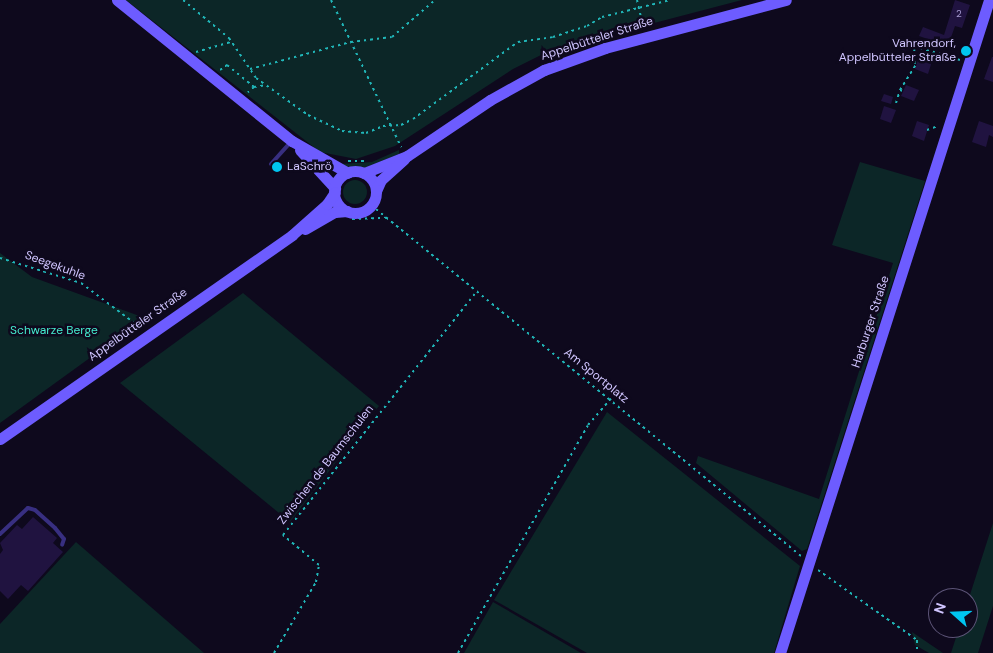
<!DOCTYPE html>
<meta charset="utf-8">
<style>
body{margin:0}
#map{position:relative;width:993px;height:653px;overflow:hidden;background:#0e091d;font-family:"DM Sans",sans-serif}
div>[style]{position:absolute}
[style*='--x']{left:calc(var(--x)*1px);top:calc(var(--y)*1px);width:calc(var(--w)*1px);rotate:calc(var(--a)*1deg)}
.green>*{inset:0;background:#0c2627}
.round{border-radius:50%}
.building>*{inset:0;background:#201340}
.path>*{height:2px;margin-top:-1px;transform-origin:0;background:repeating-linear-gradient(90deg,#20b6b8 0 2.5px,transparent 0 6.5px)}
.lane>*{height:4px;margin:-2px;padding:0 2px;transform-origin:2px;border-radius:2px;background:#382f81}
.secondary>*{height:11px;margin:-5.5px;padding:0 5.5px;transform-origin:5.5px;border-radius:5.5px;background:#6d5cff}
.secondary>.ring{margin:-5.5px;padding:0;box-sizing:content-box;background:none;border:11px solid #6d5cff;border-radius:50%}
.dots>*{width:14px;height:14px;translate:-50% -50%;box-sizing:border-box;border:2px solid #0e091d;border-radius:50%}
span{translate:-50% -50%;white-space:nowrap;text-align:center;line-height:1.15;-webkit-text-stroke:5px #0e091d;paint-order:stroke}
.number-label{font-size:10px;color:#a498cf}
.number-label span{-webkit-text-stroke-width:0}
.street-label{font-size:12px;color:#d0c5ff}
.poi-label{font-size:12px;color:#d0c5ff}
.right{translate:-100% -50%;text-align:right}
.left{translate:0 -50%;text-align:left}
.park-label{font-size:12px;color:#45ebce}
.north{position:absolute;left:928px;top:588px;width:50px;height:50px;box-sizing:border-box;background:#0e091d;border:1px solid #5c5477;border-radius:50%;rotate:290deg;font-size:14px;font-weight:700;line-height:20px;text-align:center;color:#d0c5ff}
.north::after{content:'';display:block;margin:auto;width:18px;height:22px;background:#00c5f0;clip-path:polygon(50% 0,100% 100%,50% 72%,0 100%)}
</style>
<div id="map">
<div class="green">
<div style="clip-path:polygon(126px 0,742px 0,551px 50px,513px 69px,395px 146px,356px 159px,320px 152px)"></div>
<div style="clip-path:polygon(399px 150px,399px 154px,362px 169px,346px 168px,340px 164px,372px 162px)"></div>
<div style="clip-path:polygon(860px 162px,925px 181px,807px 549px,802px 551px,696px 463px,698px 456px,819px 499px,893px 263px,832px 245px)"></div>
<div class="round" style="left:343px;top:180px;width:24px;height:24px"></div>
<div style="clip-path:polygon(0 253px,32px 277px,145px 318px,0 423px)"></div>
<div style="clip-path:polygon(243px 293px,379px 406px,290px 522px,120px 383px)"></div>
<div style="clip-path:polygon(607px 412px,800px 566px,774px 653px,587px 653px,494px 600px)"></div>
<div style="clip-path:polygon(993px 523px,993px 606px,978px 653px,951px 653px,959px 628px,968px 628px,968px 601px)"></div>
<div style="clip-path:polygon(76px 542px,204px 653px,0 653px,0 624px)"></div>
<div style="clip-path:polygon(493px 602px,581px 653px,464px 653px)"></div>
<div style="clip-path:polygon(912px 632px,943px 653px,929px 653px,915px 645px)"></div>
</div>
<div class="building">
<div style="clip-path:polygon(955px 0,970px 5px,962px 28px,955px 26px,948px 46px,919px 36px,923px 27px,944px 35px)"></div>
<div style="clip-path:polygon(902px 41px,909px 43px,906px 51px,900px 49px)"></div>
<div style="clip-path:polygon(920px 54px,933px 58px,928px 74px,915px 69px)"></div>
<div style="clip-path:polygon(992px 57px,993px 57px,993px 82px,984px 79px)"></div>
<div style="clip-path:polygon(906px 85px,919px 90px,914px 101px,901px 96px)"></div>
<div style="clip-path:polygon(884px 94px,893px 97px,891px 104px,881px 101px)"></div>
<div style="clip-path:polygon(884px 106px,896px 110px,891px 123px,880px 119px)"></div>
<div style="clip-path:polygon(917px 121px,929px 125px,924px 141px,912px 136px)"></div>
<div style="clip-path:polygon(979px 121px,993px 126px,993px 137px,989px 135px,986px 147px,972px 142px)"></div>
<div style="clip-path:polygon(33px 517px,57px 538px,53px 543px,63px 552px,28px 591px,21px 585px,8px 599px,0 591px,0 554px,3px 550px,0 543px,17px 525px,22px 529px)"></div>
</div>
<div class="path">
<div style="--x:183;--y:0;--w:60;--a:39.6"></div>
<div style="--x:229;--y:38;--w:48;--a:56"></div>
<div style="--x:256;--y:78;--w:64;--a:35.4"></div>
<div style="--x:308;--y:115;--w:38;--a:25"></div>
<div style="--x:342;--y:131;--w:24;--a:5"></div>
<div style="--x:366;--y:133;--w:18;--a:-22"></div>
<div style="--x:383;--y:126;--w:18;--a:-3"></div>
<div style="--x:401;--y:125;--w:13;--a:-27"></div>
<div style="--x:413;--y:119;--w:130;--a:-36.3"></div>
<div style="--x:518;--y:42;--w:35;--a:-8"></div>
<div style="--x:553;--y:37;--w:36;--a:-18"></div>
<div style="--x:587;--y:26;--w:17;--a:-31"></div>
<div style="--x:602;--y:17;--w:70;--a:-14"></div>
<div style="--x:331;--y:0;--w:163;--a:64.5"></div>
<div style="--x:637;--y:0;--w:28;--a:77"></div>
<div style="--x:196;--y:52;--w:37;--a:-16"></div>
<div style="--x:915;--y:64;--w:18;--a:-93"></div>
<div style="--x:914;--y:46;--w:48;--a:16.9"></div>
<div style="--x:250;--y:69;--w:105;--a:-15"></div>
<div style="--x:351;--y:42;--w:41;--a:-7"></div>
<div style="--x:392;--y:37;--w:57;--a:-40.7"></div>
<div style="--x:220;--y:70;--w:9;--a:-36"></div>
<div style="--x:227;--y:65;--w:35;--a:39"></div>
<div style="--x:254;--y:87;--w:8;--a:140"></div>
<div style="--x:254;--y:87;--w:13;--a:-9"></div>
<div style="--x:900;--y:90;--w:31;--a:-58"></div>
<div style="--x:896;--y:103;--w:14;--a:-73"></div>
<div style="--x:900;--y:90;--w:3;--a:18"></div>
<div style="--x:927;--y:130;--w:12;--a:-20"></div>
<div style="--x:348;--y:161;--w:18;--a:0"></div>
<div style="--x:371;--y:205;--w:555;--a:39.22"></div>
<div style="--x:352;--y:219;--w:35;--a:-2"></div>
<div style="--x:0;--y:258;--w:85;--a:17.2"></div>
<div style="--x:81;--y:283;--w:75;--a:36.9"></div>
<div style="--x:818;--y:570;--w:121;--a:35.3"></div>
<div style="--x:917;--y:640;--w:13;--a:90"></div>
<div style="--x:274;--y:653;--w:82;--a:-59.4"></div>
<div style="--x:316;--y:582;--w:17;--a:-80"></div>
<div style="--x:319;--y:565;--w:47;--a:-140.2"></div>
<div style="--x:283;--y:535;--w:310;--a:-51.5"></div>
<div style="--x:458;--y:653;--w:262;--a:-60.3"></div>
<div style="--x:588;--y:425;--w:35;--a:-49"></div>
</div>
<div class="lane">
<div style="--x:271;--y:164;--w:28;--a:-48"></div>
<div style="--x:0;--y:534;--w:38;--a:-43"></div>
<div style="--x:28;--y:508;--w:7;--a:16"></div>
<div style="--x:35;--y:510;--w:27;--a:42"></div>
<div style="--x:55;--y:528;--w:14;--a:51"></div>
<div style="--x:64;--y:539;--w:6;--a:108"></div>
</div>
<div class="secondary">
<div style="--x:117;--y:0;--w:225;--a:38.9"></div>
<div style="--x:292;--y:141;--w:64;--a:29.7"></div>
<div style="--x:300;--y:150;--w:52;--a:47.4"></div>
<div class="ring" style="left:334px;top:171px;width:31px;height:31px"></div>
<div style="--x:364;--y:173;--w:46;--a:-21.6"></div>
<div style="--x:407;--y:156;--w:100;--a:-34"></div>
<div style="--x:490;--y:100;--w:62;--a:-29.1"></div>
<div style="--x:544;--y:70;--w:65;--a:-19.8"></div>
<div style="--x:605;--y:48;--w:187;--a:-14.9"></div>
<div style="--x:376;--y:191;--w:12;--a:-66"></div>
<div style="--x:381;--y:180;--w:31;--a:-42"></div>
<div style="--x:305;--y:229;--w:34;--a:-30"></div>
<div style="--x:335;--y:212;--w:12;--a:-5"></div>
<div style="--x:0;--y:439;--w:356;--a:-34.9"></div>
<div style="--x:292;--y:235;--w:47;--a:-41.5"></div>
<div style="--x:327;--y:204;--w:14;--a:-56"></div>
<div style="--x:780;--y:653;--w:686;--a:-72.25"></div>
</div>
<div class="dots">
<div style="left:966px;top:51px;background:#00c5f0"></div>
<div style="left:277px;top:167px;background:#00c5f0"></div>
</div>
<div class="number-label">
<span style="left:959px;top:14px">2</span>
</div>
<div class="street-label">
<span style="left:597px;top:39px;rotate:-18deg">Appelbütteler Straße</span>
<span style="left:55px;top:266px;rotate:20deg">Seegekuhle</span>
<span style="left:871px;top:322px;rotate:-72deg">Harburger Straße</span>
<span style="left:138px;top:325px;rotate:-35deg">Appelbütteler Straße</span>
<span style="left:596px;top:376px;rotate:39deg">Am Sportplatz</span>
<span style="left:326px;top:465px;rotate:-52deg">Zwischen de Baumschulen</span>
</div>
<div class="poi-label">
<span class="right" style="left:956px;top:51px">Vahrendorf,<br>Appelbütteler Straße</span>
<span class="left" style="left:287px;top:167px">LaSchrö</span>
</div>
<div class="park-label">
<span style="left:54px;top:331px">Schwarze Berge</span>
</div>
<div class="north">N</div>
</div>
